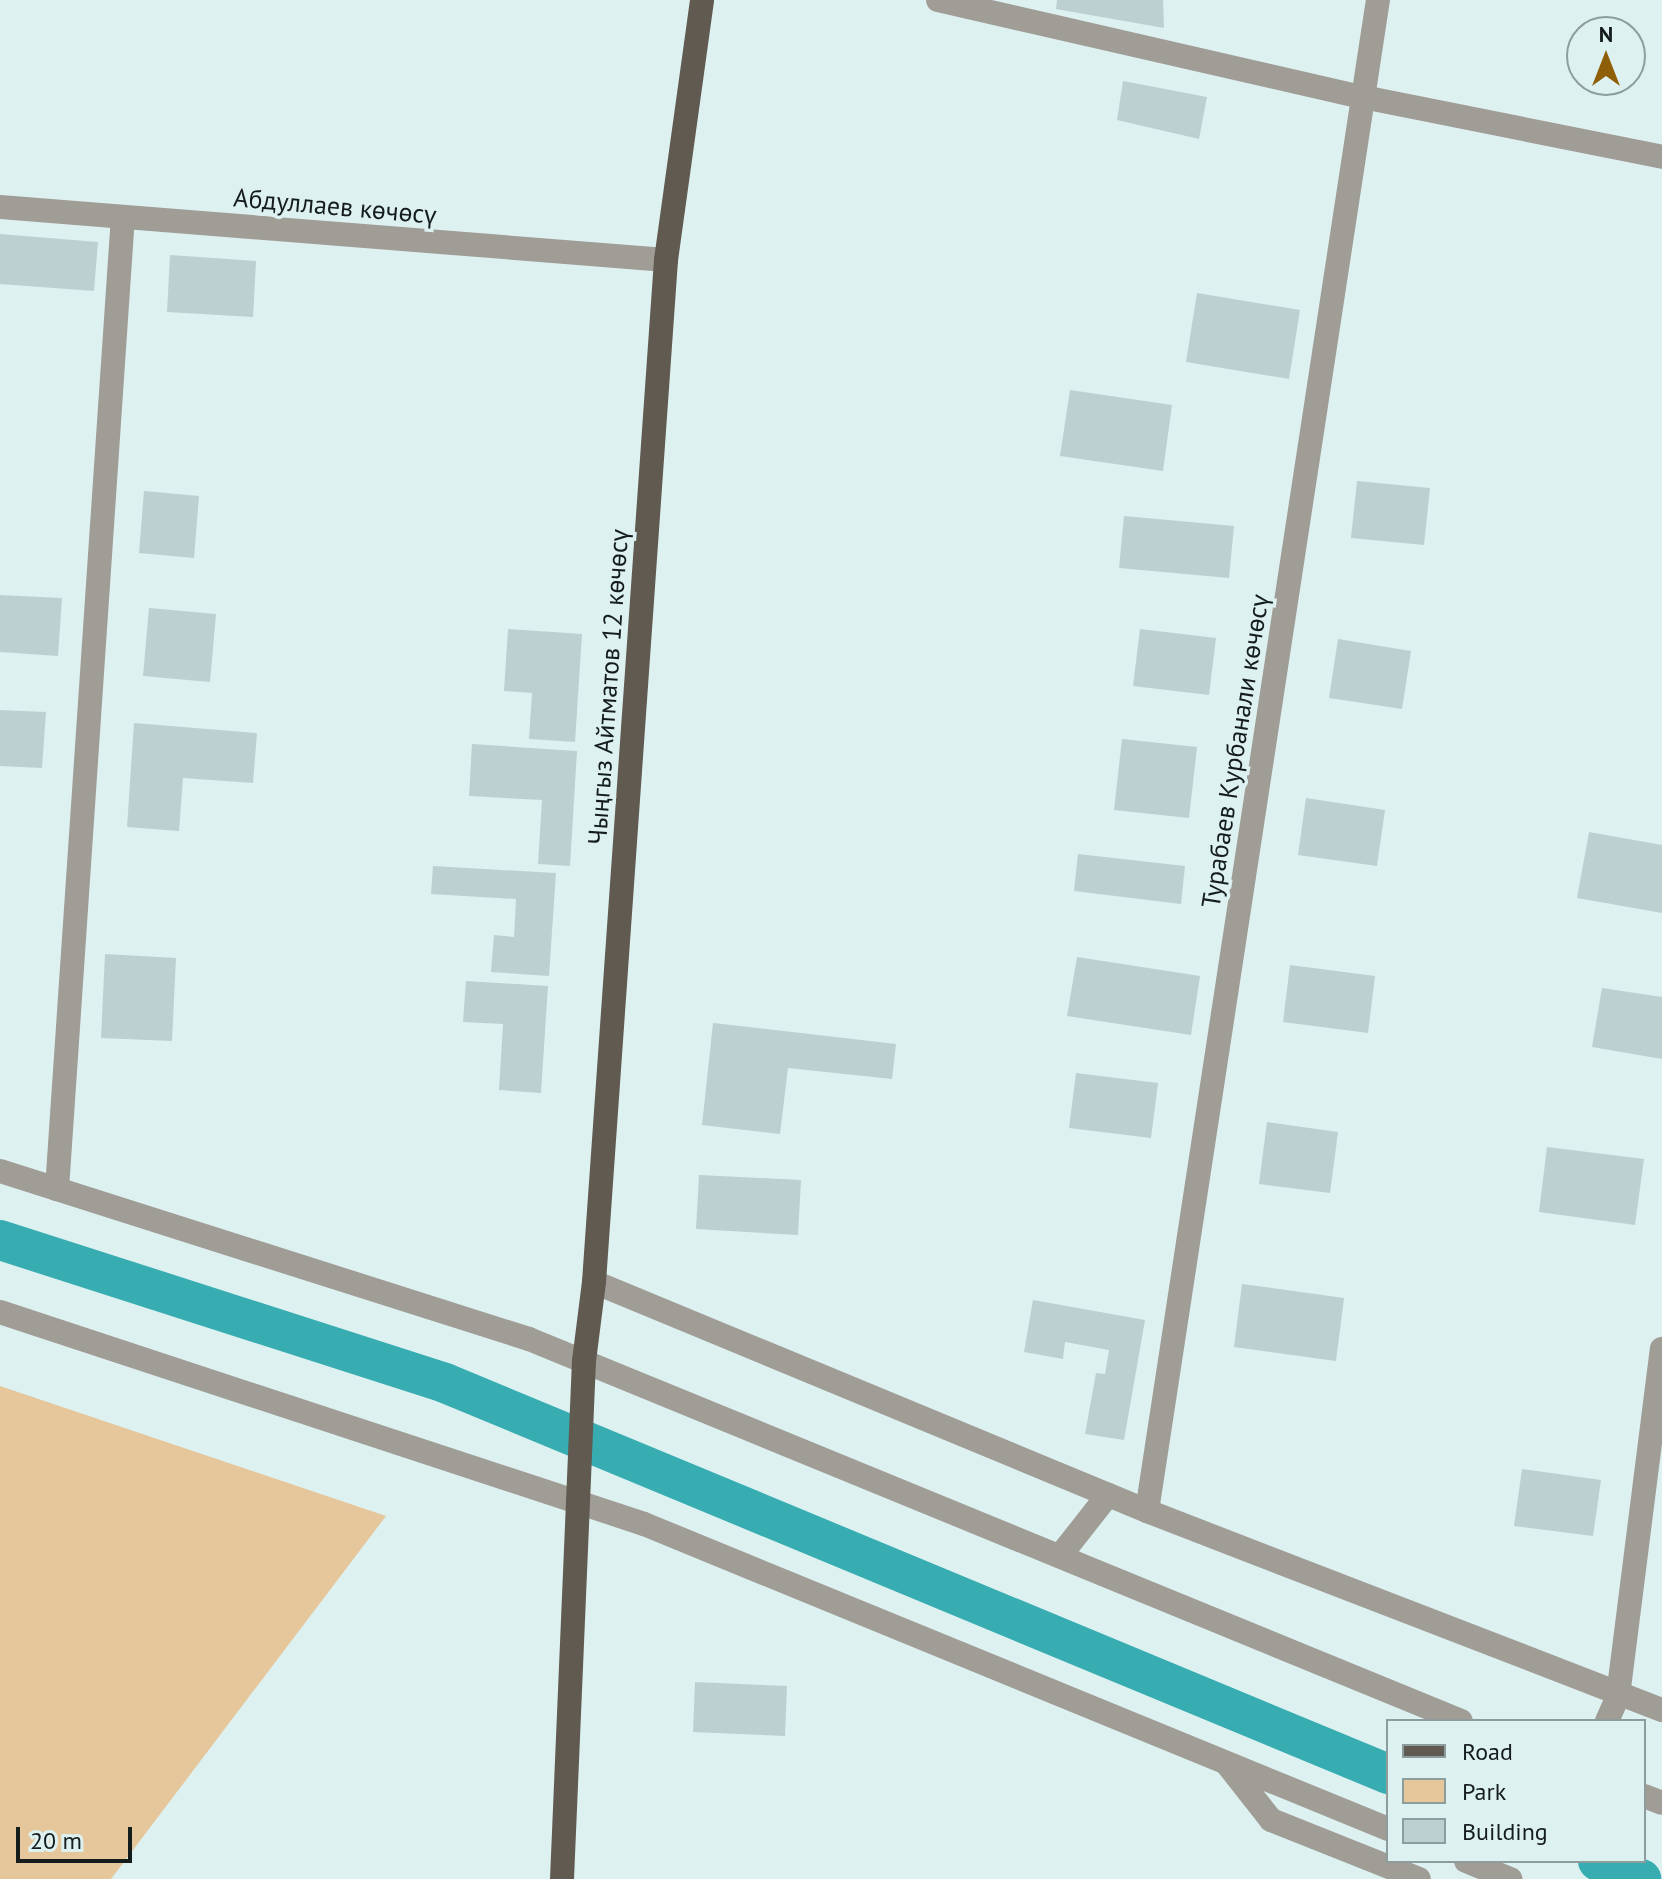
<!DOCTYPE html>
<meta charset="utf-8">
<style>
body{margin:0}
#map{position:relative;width:1662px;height:1879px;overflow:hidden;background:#ddf1f1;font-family:"PT Sans",sans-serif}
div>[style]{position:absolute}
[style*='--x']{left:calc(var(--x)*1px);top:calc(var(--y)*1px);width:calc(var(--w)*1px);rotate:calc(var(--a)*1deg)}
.green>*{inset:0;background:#e6c69b}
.canal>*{height:40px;margin:-20px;padding:0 20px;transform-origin:20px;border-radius:20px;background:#37acb1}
.building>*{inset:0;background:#bdd0d1}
.minor>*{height:24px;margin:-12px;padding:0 12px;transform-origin:12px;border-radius:12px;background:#a09c96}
.major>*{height:24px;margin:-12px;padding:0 12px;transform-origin:12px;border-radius:12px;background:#615a51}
span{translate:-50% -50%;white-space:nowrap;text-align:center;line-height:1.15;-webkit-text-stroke:7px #ddf1f1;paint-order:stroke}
.street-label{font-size:26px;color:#151c1c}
.legend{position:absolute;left:1386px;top:1719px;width:260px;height:144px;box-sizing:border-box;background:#ddf1f1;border:2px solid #8d9c9c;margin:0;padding:10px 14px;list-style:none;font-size:24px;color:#151c1c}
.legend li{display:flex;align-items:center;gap:16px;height:40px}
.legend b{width:40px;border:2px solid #8d9c9c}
.north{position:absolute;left:1566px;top:16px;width:80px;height:80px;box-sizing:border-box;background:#ddf1f1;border:2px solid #8d9c9c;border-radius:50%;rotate:0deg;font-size:22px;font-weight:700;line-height:32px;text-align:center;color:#151c1c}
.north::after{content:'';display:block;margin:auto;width:28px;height:36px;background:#8e5f07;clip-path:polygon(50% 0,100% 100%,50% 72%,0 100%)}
.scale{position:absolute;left:16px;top:1827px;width:116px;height:36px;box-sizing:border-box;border:4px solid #151c1c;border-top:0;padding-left:10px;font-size:24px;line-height:28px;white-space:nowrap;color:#151c1c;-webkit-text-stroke:6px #ddf1f1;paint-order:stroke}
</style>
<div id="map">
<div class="green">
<div style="clip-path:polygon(0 1386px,386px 1516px,111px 1879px,0 1879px)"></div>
</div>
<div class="canal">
<div style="--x:0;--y:1240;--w:467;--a:17.8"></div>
<div style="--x:445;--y:1383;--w:1021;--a:22.52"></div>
<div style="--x:1598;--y:1861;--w:47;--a:22.7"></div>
</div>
<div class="building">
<div style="clip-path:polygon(1057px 0,1163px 0,1164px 28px,1056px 9px)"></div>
<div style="clip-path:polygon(1123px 81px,1207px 97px,1199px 139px,1117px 120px)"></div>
<div style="clip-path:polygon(0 234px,98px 242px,94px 291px,0 284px)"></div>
<div style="clip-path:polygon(170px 255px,256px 261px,253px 317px,167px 312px)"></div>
<div style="clip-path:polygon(1197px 293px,1300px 310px,1289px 379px,1186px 362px)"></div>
<div style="clip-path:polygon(1070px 390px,1172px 405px,1163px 471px,1060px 456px)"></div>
<div style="clip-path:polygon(1357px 481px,1430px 488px,1424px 545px,1351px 538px)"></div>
<div style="clip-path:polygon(144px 491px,199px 496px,194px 558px,139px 553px)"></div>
<div style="clip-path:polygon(1124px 516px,1234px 526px,1229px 578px,1119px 568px)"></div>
<div style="clip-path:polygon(0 595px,62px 598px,58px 656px,0 652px)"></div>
<div style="clip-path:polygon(149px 608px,216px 614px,210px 682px,143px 676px)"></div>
<div style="clip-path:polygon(508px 629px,582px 634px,575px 742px,529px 739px,532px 693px,504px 691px)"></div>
<div style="clip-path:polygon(1140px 629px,1216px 638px,1209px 695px,1133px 686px)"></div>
<div style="clip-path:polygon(1338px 639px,1411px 651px,1402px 709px,1329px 698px)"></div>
<div style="clip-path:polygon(0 710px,46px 712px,42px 768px,0 766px)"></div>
<div style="clip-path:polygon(134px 723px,257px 733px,253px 783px,183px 778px,179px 831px,127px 827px)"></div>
<div style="clip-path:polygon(1122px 739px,1197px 747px,1189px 818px,1114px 810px)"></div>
<div style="clip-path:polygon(472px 744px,577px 751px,570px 866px,538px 864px,542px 800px,469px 796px)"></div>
<div style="clip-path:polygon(1306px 798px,1385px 810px,1377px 866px,1298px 855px)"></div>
<div style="clip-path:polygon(1589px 832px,1662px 845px,1662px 913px,1577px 898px)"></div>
<div style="clip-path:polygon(1078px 854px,1185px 866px,1181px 904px,1074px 891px)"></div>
<div style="clip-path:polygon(433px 866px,556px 873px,549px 976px,491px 972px,494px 935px,514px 937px,516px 899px,431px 894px)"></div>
<div style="clip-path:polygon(105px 954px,176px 958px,172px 1041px,101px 1038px)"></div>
<div style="clip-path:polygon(1077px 957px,1200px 976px,1191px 1035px,1067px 1016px)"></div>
<div style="clip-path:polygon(1290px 965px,1375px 976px,1368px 1033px,1283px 1022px)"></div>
<div style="clip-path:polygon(466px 981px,548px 986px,541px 1093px,499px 1090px,503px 1024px,463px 1022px)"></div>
<div style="clip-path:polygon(1602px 988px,1662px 997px,1662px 1059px,1592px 1047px)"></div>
<div style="clip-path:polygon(713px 1023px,896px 1044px,892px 1079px,788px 1068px,780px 1134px,702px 1125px)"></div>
<div style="clip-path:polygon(1076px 1073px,1158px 1083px,1151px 1138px,1069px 1128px)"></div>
<div style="clip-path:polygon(1267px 1122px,1338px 1132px,1330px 1193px,1259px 1184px)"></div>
<div style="clip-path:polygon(1547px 1147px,1644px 1159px,1635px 1225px,1539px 1212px)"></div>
<div style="clip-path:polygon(699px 1175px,801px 1180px,798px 1235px,696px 1229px)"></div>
<div style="clip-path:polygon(1242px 1284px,1344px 1298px,1336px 1361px,1234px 1347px)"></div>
<div style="clip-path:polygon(1033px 1300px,1145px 1320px,1124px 1440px,1085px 1434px,1096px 1373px,1105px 1374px,1109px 1350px,1065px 1342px,1063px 1359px,1024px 1352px)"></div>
<div style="clip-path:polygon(1522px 1469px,1601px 1480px,1593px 1536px,1514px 1526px)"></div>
<div style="clip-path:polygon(695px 1682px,787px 1686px,785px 1736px,693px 1732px)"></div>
</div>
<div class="minor">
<div style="--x:938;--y:0;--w:436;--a:12.9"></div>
<div style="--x:1363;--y:97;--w:305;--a:11.3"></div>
<div style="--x:0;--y:207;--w:668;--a:4.55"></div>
<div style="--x:0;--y:1171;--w:555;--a:17.62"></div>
<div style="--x:529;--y:1339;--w:1007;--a:22.29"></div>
<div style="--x:57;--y:1189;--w:974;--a:-86.12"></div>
<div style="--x:594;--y:1282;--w:599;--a:22.49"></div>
<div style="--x:1147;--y:1511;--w:552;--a:21.13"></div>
<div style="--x:0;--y:1312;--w:678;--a:18.22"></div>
<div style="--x:644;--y:1524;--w:804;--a:22.29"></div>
<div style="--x:1147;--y:1511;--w:1529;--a:-81.31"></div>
<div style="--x:1060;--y:1556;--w:78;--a:-51.8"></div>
<div style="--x:1607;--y:1721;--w:27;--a:-66"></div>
<div style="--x:1618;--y:1696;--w:350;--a:-82.8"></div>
<div style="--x:1227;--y:1764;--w:71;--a:51.8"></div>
<div style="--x:1271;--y:1820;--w:159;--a:21.7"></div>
<div style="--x:1644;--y:1796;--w:19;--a:21"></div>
<div style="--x:1466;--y:1861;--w:48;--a:22.2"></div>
</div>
<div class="major">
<div style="--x:562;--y:1879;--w:518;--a:-87.57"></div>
<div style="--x:584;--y:1361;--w:80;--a:-82.8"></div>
<div style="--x:594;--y:1282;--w:1025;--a:-85.97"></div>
<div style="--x:666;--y:260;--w:262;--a:-82.1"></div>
</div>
<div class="street-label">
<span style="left:335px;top:206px;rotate:5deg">Абдуллаев көчөсү</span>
<span style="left:608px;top:687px;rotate:-86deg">Чыңгыз Айтматов 12 көчөсү</span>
<span style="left:1235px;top:751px;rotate:-81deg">Турабаев Курбанали көчөсү</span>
</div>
<ul class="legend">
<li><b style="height:10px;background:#615a51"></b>Road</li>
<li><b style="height:22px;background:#e6c69b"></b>Park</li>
<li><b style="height:22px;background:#bdd0d1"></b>Building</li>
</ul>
<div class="north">N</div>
<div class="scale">20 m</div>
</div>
